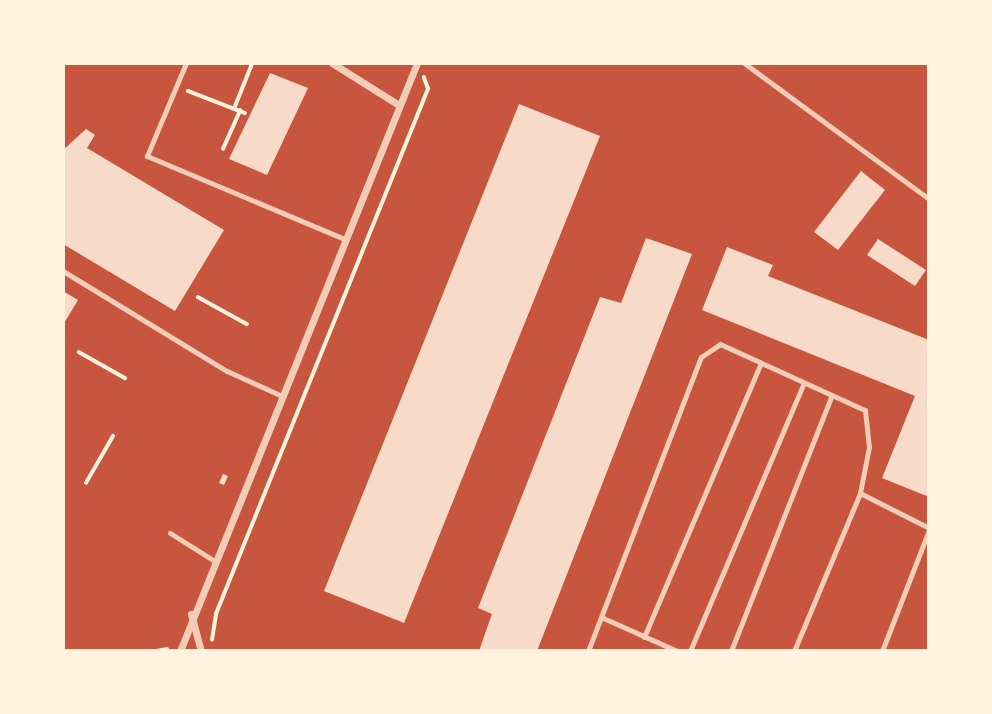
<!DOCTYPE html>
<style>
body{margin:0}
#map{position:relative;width:992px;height:714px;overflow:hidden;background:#c8553d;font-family:Karla,sans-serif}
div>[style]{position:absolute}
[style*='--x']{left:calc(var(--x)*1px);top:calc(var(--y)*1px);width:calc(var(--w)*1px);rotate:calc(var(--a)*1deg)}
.building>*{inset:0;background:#f7dbc8}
.path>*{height:3.5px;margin:-1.75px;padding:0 1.75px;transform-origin:1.75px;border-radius:1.75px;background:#fff3e0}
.service>*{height:5px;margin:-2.5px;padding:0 2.5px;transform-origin:2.5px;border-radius:2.5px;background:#f1ccb7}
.minor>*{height:7px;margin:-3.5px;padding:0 3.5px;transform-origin:3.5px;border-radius:3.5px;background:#f1ccb7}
span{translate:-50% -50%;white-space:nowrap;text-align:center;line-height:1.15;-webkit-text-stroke:6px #fff3e0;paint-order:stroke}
.frame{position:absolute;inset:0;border:65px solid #fff3e0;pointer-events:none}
</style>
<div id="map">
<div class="building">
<div style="clip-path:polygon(270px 73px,308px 88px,267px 175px,229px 159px)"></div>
<div style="clip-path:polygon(519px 104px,600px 136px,404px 623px,324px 591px)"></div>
<div style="clip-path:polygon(86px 129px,95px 135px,87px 148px,224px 230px,175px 311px,63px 244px,63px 150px)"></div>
<div style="clip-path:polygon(861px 171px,885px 190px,838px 250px,814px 232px)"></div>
<div style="clip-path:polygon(646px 238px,692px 254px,537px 651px,479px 651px,492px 614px,478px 608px,600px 297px,621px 303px)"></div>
<div style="clip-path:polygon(878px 239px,926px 270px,915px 286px,867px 255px)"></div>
<div style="clip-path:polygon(727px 247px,773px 265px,768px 276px,929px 340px,929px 497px,882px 478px,915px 396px,702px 310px)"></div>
<div style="clip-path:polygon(63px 291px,78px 300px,63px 325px)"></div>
<div style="clip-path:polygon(223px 474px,228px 476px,224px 485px,219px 483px)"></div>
</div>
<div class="path">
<div style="--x:188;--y:91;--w:61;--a:21.1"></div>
<div style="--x:234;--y:109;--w:48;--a:-68.2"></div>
<div style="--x:223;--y:149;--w:42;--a:-65.9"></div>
<div style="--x:198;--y:297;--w:56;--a:28.9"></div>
<div style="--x:79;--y:352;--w:53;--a:29.5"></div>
<div style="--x:86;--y:483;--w:54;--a:-60.1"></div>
<div style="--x:212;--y:640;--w:26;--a:-81"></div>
<div style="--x:216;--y:614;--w:566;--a:-68.01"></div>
<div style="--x:428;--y:89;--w:12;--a:-110"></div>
<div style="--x:157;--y:651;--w:10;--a:-11"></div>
</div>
<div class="service">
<div style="--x:186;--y:63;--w:101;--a:112.8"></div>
<div style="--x:147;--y:156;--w:214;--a:22.8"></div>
<div style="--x:744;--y:63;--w:230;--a:36.3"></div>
<div style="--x:63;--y:271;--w:192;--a:31.4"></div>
<div style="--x:227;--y:371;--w:58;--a:24.4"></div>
<div style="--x:170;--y:533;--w:51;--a:32.1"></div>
<div style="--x:601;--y:617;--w:83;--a:24.1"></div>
<div style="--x:644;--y:637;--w:298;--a:-66.9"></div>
<div style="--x:588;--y:651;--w:315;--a:-69"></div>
<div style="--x:701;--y:357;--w:23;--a:-34"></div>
<div style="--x:720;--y:344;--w:159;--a:24.5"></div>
<div style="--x:865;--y:410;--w:37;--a:84"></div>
<div style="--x:869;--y:447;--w:47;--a:101.1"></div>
<div style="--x:860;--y:493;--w:77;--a:26.9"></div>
<div style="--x:690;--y:651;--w:291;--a:-67"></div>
<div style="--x:731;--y:651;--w:275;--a:-68.5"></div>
<div style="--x:794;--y:651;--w:171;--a:-67.3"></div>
<div style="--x:882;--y:651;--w:130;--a:-68.8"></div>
</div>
<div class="minor">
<div style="--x:332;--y:63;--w:79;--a:32.1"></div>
<div style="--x:191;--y:614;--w:38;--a:75"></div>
<div style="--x:180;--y:651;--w:634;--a:-68.05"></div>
</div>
<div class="frame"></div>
</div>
